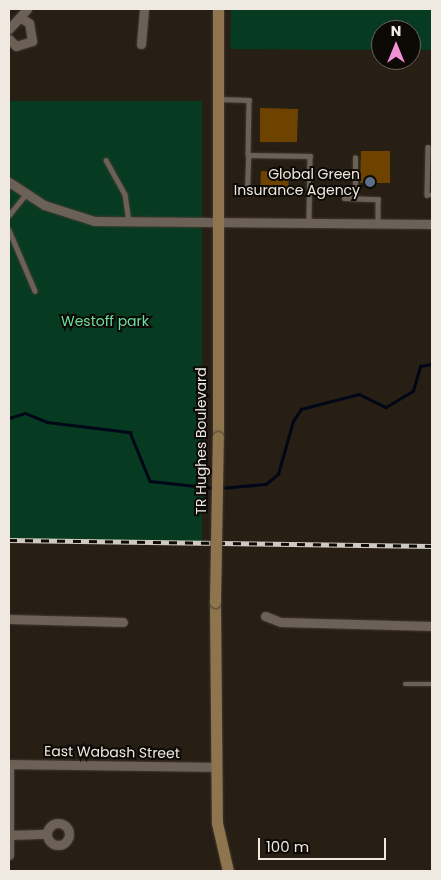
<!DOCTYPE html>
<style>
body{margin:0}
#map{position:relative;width:441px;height:880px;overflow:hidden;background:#271e14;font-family:Poppins,sans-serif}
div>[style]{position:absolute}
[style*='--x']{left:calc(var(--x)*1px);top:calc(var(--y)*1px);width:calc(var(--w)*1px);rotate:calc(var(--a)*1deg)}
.green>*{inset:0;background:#063b22}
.stream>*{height:2.5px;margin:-1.25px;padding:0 1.25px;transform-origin:1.25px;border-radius:1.25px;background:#000716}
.building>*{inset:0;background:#6e4300}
.roads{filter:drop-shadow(0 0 1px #413a33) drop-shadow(0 0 1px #413a33)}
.lane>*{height:4.5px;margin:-2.25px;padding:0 2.25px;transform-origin:2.25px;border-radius:2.25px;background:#6c6156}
.street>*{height:9px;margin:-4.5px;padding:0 4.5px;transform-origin:4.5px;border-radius:4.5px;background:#6c6156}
.street>.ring{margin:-4.5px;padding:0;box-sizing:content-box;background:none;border:9px solid #6c6156;border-radius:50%}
.secondary>*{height:11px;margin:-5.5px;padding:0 5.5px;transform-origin:5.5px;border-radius:5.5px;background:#8e754d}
.rail>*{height:4.5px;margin-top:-2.25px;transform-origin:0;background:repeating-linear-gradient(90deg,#0d0905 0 8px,#cfc9c1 0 16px);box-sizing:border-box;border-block:1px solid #cfc9c1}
.bridges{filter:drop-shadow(0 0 1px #413a33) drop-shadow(0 0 1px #413a33)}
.secondary-bridge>*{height:11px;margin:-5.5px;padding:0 5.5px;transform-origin:5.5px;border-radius:5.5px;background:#8e754d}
.dots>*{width:14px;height:14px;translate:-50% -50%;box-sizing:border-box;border:2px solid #0d0905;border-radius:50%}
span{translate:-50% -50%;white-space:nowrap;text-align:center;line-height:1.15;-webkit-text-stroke:4px #0d0905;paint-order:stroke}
.poi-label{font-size:14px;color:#efe9e2}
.right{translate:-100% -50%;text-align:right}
.park-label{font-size:14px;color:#68e29f}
.street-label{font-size:14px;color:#efe9e2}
.frame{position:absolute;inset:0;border:10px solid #efe9e2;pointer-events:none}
.north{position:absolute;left:371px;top:20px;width:50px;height:50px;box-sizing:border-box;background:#0d0905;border:1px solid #67635d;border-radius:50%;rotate:0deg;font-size:14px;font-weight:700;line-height:20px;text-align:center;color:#efe9e2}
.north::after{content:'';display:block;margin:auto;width:18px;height:22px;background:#f391d6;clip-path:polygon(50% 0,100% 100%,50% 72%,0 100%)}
.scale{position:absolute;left:258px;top:838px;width:128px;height:22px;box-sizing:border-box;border:2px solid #efe9e2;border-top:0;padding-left:6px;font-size:15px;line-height:18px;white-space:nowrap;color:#efe9e2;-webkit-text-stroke:4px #0d0905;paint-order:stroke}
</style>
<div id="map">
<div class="green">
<div style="clip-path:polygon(231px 9px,432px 9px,432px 50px,411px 50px,411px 30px,381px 30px,381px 50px,230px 49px)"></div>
<div style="clip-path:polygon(9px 101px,202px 101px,202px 542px,9px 541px)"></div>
</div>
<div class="stream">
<div style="--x:9;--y:418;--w:17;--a:-17"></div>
<div style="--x:25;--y:413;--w:24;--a:22"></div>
<div style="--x:47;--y:422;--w:84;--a:6.9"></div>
<div style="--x:130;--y:432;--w:53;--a:67.8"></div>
<div style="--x:150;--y:481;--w:64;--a:6.2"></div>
<div style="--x:220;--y:488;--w:46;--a:-5"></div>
<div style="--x:266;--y:484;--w:16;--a:-40"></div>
<div style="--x:278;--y:474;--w:55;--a:-74.2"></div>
<div style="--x:293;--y:421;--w:14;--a:-56"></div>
<div style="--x:301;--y:409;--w:60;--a:-14.5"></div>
<div style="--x:359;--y:394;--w:30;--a:26"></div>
<div style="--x:386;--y:407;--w:31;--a:-31"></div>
<div style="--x:413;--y:391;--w:26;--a:-74"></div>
<div style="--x:420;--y:366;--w:12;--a:-9"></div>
</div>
<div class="building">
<div style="clip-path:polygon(260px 108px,298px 109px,297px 142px,260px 142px)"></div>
<div style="clip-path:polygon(361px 151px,390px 151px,390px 183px,360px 183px)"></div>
<div style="clip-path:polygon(261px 171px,289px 172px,288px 196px,260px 195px)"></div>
</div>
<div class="roads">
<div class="lane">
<div style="--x:219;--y:99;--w:30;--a:2"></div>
<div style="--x:249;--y:100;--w:55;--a:91"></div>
<div style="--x:248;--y:155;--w:62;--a:0.9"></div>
<div style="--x:310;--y:156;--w:67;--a:90.9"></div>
<div style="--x:428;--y:147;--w:48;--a:91.2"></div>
<div style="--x:427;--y:195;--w:5;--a:0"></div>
<div style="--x:106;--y:160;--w:39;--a:61"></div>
<div style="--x:125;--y:194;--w:27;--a:82"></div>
<div style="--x:247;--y:191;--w:36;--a:-88"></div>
<div style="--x:344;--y:198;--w:34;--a:2"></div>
<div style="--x:378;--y:199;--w:24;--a:90"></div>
<div style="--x:355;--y:198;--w:40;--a:-90"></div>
<div style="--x:9;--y:215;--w:27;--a:-51"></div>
<div style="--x:9;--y:230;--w:66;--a:66.9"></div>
<div style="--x:405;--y:684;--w:27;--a:0"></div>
</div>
<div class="street">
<div style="--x:9;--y:29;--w:27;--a:-48"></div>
<div style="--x:9;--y:39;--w:10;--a:45"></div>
<div style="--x:16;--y:46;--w:17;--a:-17"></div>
<div style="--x:32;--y:41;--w:18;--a:-99"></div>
<div style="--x:29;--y:23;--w:9;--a:-148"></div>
<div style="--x:141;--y:44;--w:35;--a:-85"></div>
<div style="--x:9;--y:182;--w:42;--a:33.3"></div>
<div style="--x:44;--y:205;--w:52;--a:17.7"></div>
<div style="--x:94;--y:221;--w:338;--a:0.5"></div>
<div style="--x:265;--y:616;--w:17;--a:21"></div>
<div style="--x:281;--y:622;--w:151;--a:1.5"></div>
<div style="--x:9;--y:619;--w:114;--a:1.5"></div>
<div style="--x:9;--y:764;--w:207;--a:0.8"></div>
<div class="ring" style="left:47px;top:823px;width:13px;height:13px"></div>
<div style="--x:9;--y:835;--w:38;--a:-2"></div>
<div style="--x:9;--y:855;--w:91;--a:-90"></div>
</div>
<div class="secondary">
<div style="--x:218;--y:437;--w:428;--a:-90"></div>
<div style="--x:215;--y:602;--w:221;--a:89.5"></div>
<div style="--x:217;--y:823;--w:49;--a:77.1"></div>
</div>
</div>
<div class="rail">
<div style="--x:9;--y:540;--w:423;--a:0.8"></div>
</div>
<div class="bridges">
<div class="secondary-bridge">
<div style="--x:215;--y:602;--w:165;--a:-89"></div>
</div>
</div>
<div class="dots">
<div style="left:370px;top:182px;background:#5c6f8a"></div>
</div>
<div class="poi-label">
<span class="right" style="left:360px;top:182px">Global Green<br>Insurance Agency</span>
</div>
<div class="park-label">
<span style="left:105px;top:321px">Westoff park</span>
</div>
<div class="street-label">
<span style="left:201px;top:441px;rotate:-90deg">TR Hughes Boulevard</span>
<span style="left:112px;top:752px;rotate:1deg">East Wabash Street</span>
</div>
<div class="frame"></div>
<div class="north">N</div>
<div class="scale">100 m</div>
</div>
